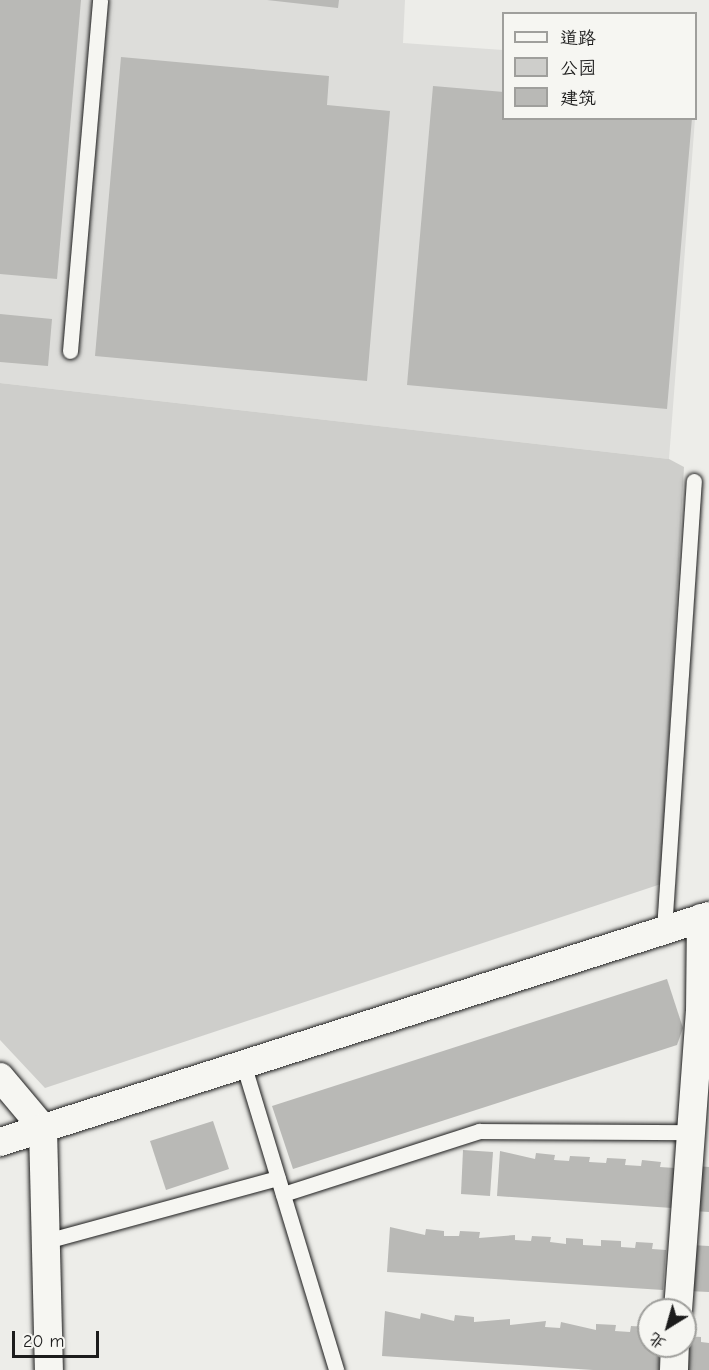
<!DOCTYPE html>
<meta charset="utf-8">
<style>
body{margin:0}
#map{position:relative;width:709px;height:1370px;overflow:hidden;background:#edede9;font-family:"Comic Neue","LXGW WenKai TC",sans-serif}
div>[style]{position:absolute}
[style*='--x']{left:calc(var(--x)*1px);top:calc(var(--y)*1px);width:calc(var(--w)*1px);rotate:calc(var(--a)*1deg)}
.built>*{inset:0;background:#ddddda}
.green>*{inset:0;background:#cececb}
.building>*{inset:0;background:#b9b9b6}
.roads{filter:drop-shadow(0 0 2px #1c1c1c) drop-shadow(0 0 2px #1c1c1c)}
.service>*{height:15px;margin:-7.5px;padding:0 7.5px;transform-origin:7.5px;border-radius:7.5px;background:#f6f6f2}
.minor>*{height:28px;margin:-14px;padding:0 14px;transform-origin:14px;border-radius:14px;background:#f6f6f2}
span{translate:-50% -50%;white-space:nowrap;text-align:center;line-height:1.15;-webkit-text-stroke:6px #f6f6f2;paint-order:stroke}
.legend{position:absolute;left:502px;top:12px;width:195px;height:108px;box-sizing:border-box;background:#f6f6f2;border:2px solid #9f9f9c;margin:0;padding:8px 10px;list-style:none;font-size:18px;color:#1c1c1c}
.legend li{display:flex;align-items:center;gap:12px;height:30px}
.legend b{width:30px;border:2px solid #9f9f9c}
.north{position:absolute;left:637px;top:1298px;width:60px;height:60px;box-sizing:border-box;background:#f6f6f2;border:2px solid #9f9f9c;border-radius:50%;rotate:217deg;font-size:16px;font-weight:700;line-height:24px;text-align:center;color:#1c1c1c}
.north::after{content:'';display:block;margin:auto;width:21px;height:27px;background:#1c1c1c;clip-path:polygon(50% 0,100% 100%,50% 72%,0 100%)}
.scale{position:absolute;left:12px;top:1331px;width:87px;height:27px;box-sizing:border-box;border:3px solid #1c1c1c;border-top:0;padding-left:8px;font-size:18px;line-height:21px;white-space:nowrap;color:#1c1c1c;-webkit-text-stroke:4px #f6f6f2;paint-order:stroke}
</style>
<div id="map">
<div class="built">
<div style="clip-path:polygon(0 0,405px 0,403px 43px,503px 50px,504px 118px,695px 119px,669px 459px,0 383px)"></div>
</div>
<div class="green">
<div style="clip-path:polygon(0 383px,669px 459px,684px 467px,661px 884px,45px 1088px,0 1040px)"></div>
</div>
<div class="building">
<div style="clip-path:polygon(0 0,81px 0,57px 279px,0 274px)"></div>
<div style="clip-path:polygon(267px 0,339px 0,338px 8px)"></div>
<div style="clip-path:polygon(121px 57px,329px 76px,327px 105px,390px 111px,367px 381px,95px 356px)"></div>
<div style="clip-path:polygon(433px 86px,504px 92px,504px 118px,692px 118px,667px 409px,407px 385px)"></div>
<div style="clip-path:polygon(0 314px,52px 319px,48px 366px,0 362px)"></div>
<div style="clip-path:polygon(667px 979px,683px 1028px,677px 1045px,293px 1169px,272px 1106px)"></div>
<div style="clip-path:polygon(213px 1121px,229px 1169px,166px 1190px,150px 1141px)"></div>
<div style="clip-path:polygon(463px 1150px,493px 1152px,490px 1196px,461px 1194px)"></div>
<div style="clip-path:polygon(500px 1151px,535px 1159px,536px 1153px,555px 1155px,554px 1160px,569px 1161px,570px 1156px,590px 1157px,589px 1162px,606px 1163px,607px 1158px,626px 1159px,625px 1165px,641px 1166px,642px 1160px,661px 1162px,660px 1167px,675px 1168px,672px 1208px,497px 1196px)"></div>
<div style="clip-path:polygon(695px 1166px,709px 1167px,709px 1212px,693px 1211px)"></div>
<div style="clip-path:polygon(390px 1227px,425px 1235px,426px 1229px,444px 1231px,444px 1236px,459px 1236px,460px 1231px,480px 1232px,479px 1238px,515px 1235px,515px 1240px,531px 1241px,532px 1236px,551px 1237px,550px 1242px,566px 1244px,566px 1238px,583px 1239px,583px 1245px,601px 1246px,601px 1240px,621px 1241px,621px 1247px,635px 1248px,636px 1242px,653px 1243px,652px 1249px,666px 1250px,663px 1290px,387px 1272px)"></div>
<div style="clip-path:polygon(691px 1245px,709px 1246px,709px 1292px,688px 1291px)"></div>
<div style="clip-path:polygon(385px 1311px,420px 1319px,421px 1313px,454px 1321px,455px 1315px,474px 1317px,474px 1322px,510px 1319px,510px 1325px,546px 1321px,545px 1327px,560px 1328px,561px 1322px,596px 1330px,596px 1324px,616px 1325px,615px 1331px,630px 1332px,631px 1326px,648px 1327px,649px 1346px,660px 1346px,659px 1370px,593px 1370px,382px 1356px)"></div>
<div style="clip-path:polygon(685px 1336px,701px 1337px,701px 1342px,709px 1343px,709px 1370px,680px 1370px)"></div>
</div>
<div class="roads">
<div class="service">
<div style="--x:70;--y:351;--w:352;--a:-85.1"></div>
<div style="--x:664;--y:930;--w:450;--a:-86.2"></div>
<div style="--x:243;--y:1063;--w:321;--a:73.1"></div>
<div style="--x:283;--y:1194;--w:206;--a:-17.8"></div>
<div style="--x:479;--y:1131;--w:212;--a:0.3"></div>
<div style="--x:46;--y:1241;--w:240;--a:-15.2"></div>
</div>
<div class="minor">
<div style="--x:0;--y:1077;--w:67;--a:49.9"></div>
<div style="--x:43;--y:1128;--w:242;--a:88.6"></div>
<div style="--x:0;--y:1142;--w:744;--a:-17.68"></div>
<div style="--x:678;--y:1310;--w:299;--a:-85.8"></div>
<div style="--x:700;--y:1012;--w:94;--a:-89.4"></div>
<div style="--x:674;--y:1370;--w:24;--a:-88"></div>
</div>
</div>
<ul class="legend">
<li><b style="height:8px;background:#f6f6f2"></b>道路</li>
<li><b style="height:16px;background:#cececb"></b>公园</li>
<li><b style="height:16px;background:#b9b9b6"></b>建筑</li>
</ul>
<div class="north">北</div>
<div class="scale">20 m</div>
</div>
